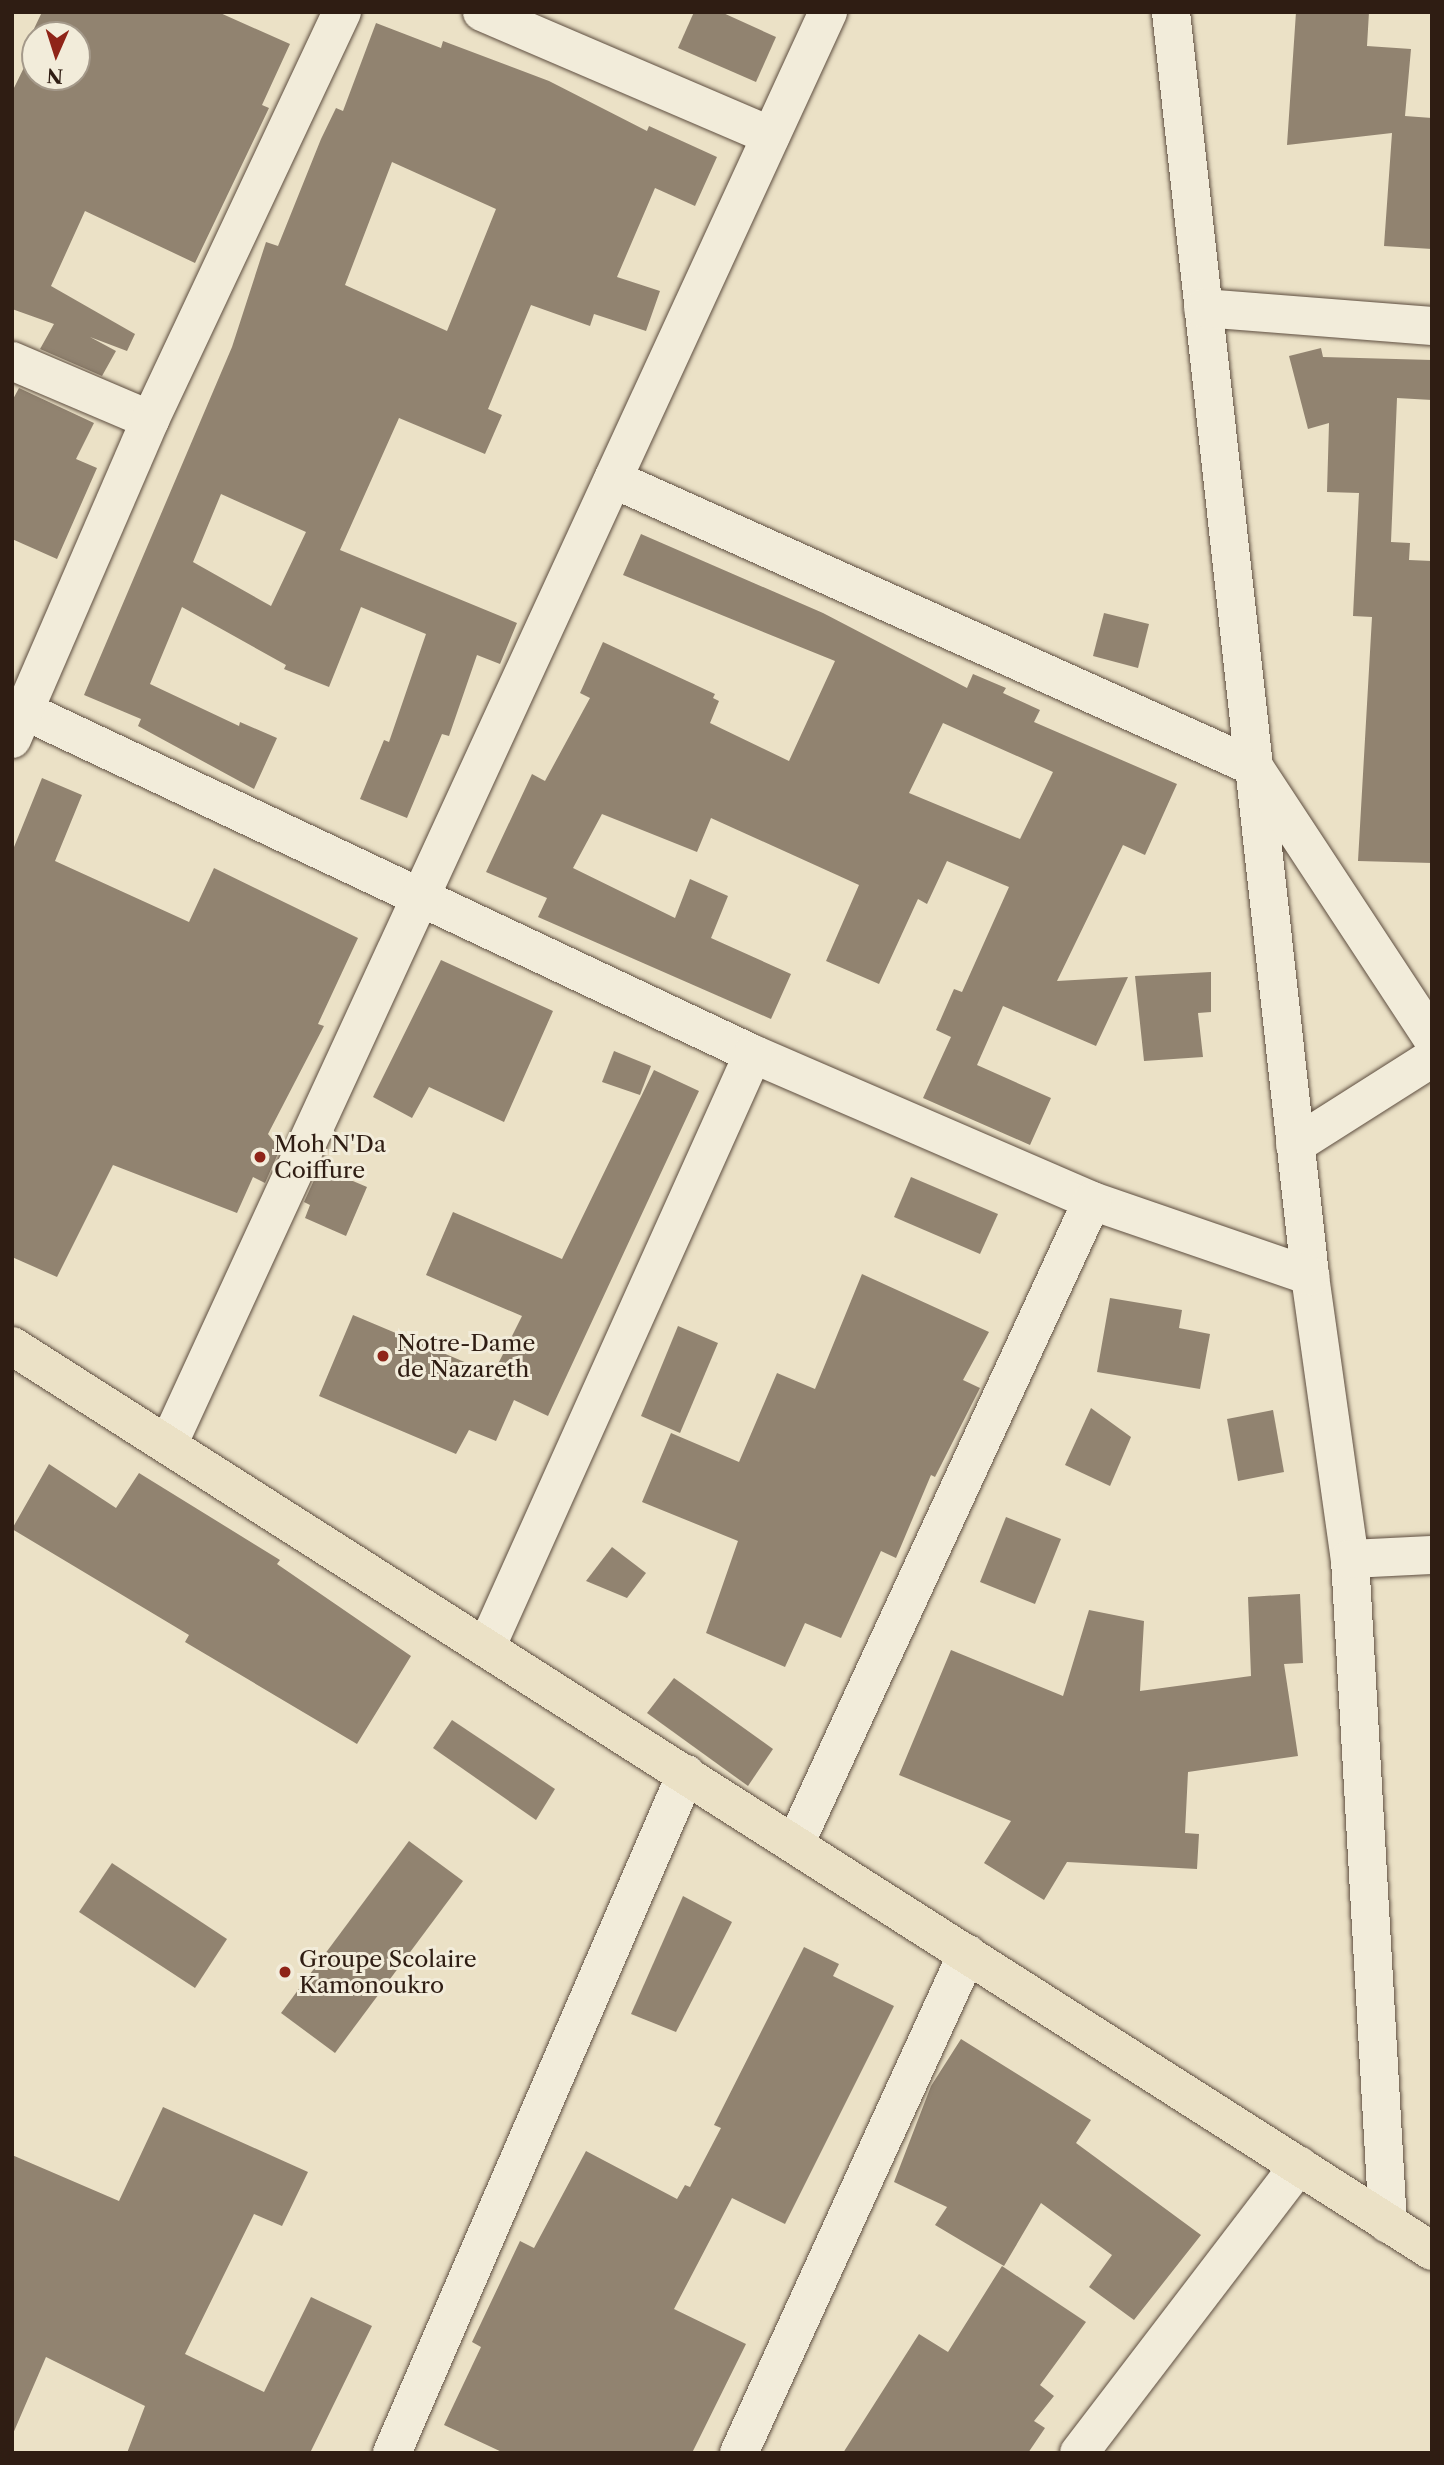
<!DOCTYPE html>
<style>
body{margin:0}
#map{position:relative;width:1444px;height:2465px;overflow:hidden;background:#ebe1c6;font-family:"Libre Caslon Text",serif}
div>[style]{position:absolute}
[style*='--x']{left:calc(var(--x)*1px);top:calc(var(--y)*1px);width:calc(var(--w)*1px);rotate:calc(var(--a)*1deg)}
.building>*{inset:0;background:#918370}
.roads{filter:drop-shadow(0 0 2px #5e4e40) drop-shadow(0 0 2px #5e4e40)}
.minor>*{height:38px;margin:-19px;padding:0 19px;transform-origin:19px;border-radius:19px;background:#f2ecda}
.major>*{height:38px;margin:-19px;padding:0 19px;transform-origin:19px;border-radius:19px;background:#ebe1c6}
.dots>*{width:19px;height:19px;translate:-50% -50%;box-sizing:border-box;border:4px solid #f2ecda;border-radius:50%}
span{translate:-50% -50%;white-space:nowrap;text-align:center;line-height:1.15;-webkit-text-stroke:6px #f2ecda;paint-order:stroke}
.poi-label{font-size:23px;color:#2f1d13}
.left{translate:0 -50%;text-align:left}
.frame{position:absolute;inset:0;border:14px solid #2f1d13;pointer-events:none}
.north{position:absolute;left:21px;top:21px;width:70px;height:70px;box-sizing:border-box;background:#f2ecda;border:2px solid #a4998a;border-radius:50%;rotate:183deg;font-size:19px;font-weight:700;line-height:28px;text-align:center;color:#2f1d13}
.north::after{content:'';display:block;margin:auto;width:24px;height:32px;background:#8f2418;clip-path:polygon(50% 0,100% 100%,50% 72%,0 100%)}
</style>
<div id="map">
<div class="building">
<div style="clip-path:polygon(42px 12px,218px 12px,290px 44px,262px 105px,269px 108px,195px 263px,85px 211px,51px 286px,135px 334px,127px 351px,90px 337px,116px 351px,102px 376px,40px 349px,54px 324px,12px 309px,12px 92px,35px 45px,35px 77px,77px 77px,77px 35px,31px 35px)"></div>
<div style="clip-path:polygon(694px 12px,721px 12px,776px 37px,756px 82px,678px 48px)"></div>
<div style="clip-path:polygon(1296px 12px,1369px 12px,1367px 46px,1411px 49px,1405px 116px,1432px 118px,1432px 249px,1384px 246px,1392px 133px,1287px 145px)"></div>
<div style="clip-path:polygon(evenodd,376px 23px,441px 48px,443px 41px,549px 81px,647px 131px,649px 126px,717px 157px,695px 206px,655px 188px,617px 277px,660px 291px,646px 331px,594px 314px,590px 326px,531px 305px,488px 409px,502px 415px,485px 454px,399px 418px,340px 550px,517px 623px,500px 664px,477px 655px,449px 736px,442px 734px,407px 818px,360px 799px,384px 740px,389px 742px,426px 634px,361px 607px,329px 687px,284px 669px,286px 665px,182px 607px,150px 684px,239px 726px,240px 722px,277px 738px,254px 789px,138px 726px,141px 719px,84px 695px,232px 347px,266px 242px,278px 246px,321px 139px,336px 108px,343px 111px,376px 23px,392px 162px,496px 209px,447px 331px,345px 285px,392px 162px,376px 23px,221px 494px,306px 532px,271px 606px,193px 562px,221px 494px)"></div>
<div style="clip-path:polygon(1321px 348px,1323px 357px,1432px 360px,1432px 400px,1397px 398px,1391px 542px,1410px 543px,1409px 560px,1432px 561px,1432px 863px,1358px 861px,1372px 617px,1353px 616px,1359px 493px,1327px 492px,1329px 423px,1308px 429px,1289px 356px)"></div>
<div style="clip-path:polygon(19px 388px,94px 423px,76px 459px,97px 468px,57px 559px,12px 539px,12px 401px)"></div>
<div style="clip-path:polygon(evenodd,641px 534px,823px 613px,967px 688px,973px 674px,1006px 688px,1003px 693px,1040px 710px,1034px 722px,1177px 784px,1145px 855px,1123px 845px,1057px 981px,1128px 977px,1096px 1046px,1003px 1006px,977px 1065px,1051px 1098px,1030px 1145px,923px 1098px,951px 1037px,936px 1030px,954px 989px,962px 992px,1009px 887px,947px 861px,927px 904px,918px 899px,879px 984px,826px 961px,859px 885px,711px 818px,697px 852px,602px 814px,573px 868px,675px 918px,690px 879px,728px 896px,711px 938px,791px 974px,771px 1019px,538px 917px,547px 898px,486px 872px,532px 774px,545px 781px,590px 698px,580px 693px,603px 642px,715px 694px,713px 698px,719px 701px,710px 723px,789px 761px,835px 661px,623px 575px,641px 534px,943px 723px,1053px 772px,1020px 839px,909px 793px,943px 723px)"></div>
<div style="clip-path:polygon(1104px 613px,1149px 624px,1138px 668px,1093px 656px)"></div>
<div style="clip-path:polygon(42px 778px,82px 795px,55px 861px,189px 922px,214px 868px,358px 938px,318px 1024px,324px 1026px,268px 1134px,280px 1149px,265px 1183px,253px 1177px,237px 1213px,113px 1165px,57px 1277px,12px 1257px,12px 852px)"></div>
<div style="clip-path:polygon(441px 960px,553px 1011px,504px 1122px,429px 1087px,412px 1118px,373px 1097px)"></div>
<div style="clip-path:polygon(1211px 972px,1211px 1012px,1198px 1013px,1203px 1057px,1144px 1061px,1135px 976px)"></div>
<div style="clip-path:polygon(614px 1051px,651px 1066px,640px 1095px,602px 1082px)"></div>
<div style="clip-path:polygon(654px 1070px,699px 1091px,548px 1416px,514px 1400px,496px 1441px,469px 1430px,456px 1454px,319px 1396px,353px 1315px,493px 1374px,522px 1316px,426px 1275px,453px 1212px,562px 1259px)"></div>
<div style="clip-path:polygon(320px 1167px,367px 1187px,346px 1236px,305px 1218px,310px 1205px,304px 1202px)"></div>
<div style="clip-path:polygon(911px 1177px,998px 1214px,980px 1254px,894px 1217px)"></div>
<div style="clip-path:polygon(862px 1274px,989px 1332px,963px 1380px,980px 1388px,935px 1477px,931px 1475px,896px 1558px,881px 1551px,841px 1638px,805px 1623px,785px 1667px,706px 1633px,738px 1541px,642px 1502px,671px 1433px,739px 1462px,777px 1373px,815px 1389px)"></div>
<div style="clip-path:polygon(1110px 1298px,1182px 1310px,1179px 1328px,1210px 1334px,1200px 1389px,1097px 1372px)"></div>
<div style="clip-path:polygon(678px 1326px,718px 1343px,680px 1433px,641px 1416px)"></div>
<div style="clip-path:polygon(1091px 1408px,1131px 1437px,1110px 1486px,1065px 1465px)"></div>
<div style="clip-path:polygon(1273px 1410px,1284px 1472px,1238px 1481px,1227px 1419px)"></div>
<div style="clip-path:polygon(49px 1464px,116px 1508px,139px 1473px,280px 1560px,277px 1564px,411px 1656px,357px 1744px,185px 1642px,189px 1635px,12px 1529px)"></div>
<div style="clip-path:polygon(1006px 1517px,1061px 1539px,1035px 1604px,980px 1582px)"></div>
<div style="clip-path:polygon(612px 1547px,646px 1573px,627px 1598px,586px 1581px)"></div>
<div style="clip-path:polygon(1300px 1594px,1303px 1663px,1284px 1664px,1298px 1756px,1188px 1772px,1185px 1833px,1199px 1834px,1197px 1869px,1067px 1862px,1044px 1900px,984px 1863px,1011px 1821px,899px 1775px,951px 1650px,1063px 1696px,1089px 1610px,1144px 1621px,1140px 1691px,1251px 1676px,1248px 1597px)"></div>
<div style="clip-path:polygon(674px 1678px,773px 1749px,748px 1786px,647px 1713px)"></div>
<div style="clip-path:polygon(452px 1720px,555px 1789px,536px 1820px,433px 1748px)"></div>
<div style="clip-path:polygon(409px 1841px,463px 1881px,335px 2053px,281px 2013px)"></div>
<div style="clip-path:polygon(112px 1863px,227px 1939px,195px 1988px,79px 1912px)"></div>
<div style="clip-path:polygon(683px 1896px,732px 1922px,676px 2032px,631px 2014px)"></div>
<div style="clip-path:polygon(804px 1947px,839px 1964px,833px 1976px,894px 2006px,785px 2224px,732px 2198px,674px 2309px,746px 2344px,692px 2453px,504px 2453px,444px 2425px,481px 2347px,472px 2342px,520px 2241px,534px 2248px,586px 2151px,677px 2199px,685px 2185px,690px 2187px,721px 2128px,714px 2125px)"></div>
<div style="clip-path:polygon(961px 2039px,1091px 2120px,1076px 2143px,1201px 2235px,1134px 2320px,1089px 2287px,1112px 2255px,1041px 2203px,1004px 2266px,935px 2225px,947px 2207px,894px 2182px,931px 2086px)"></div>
<div style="clip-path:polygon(163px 2107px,308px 2172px,282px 2226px,254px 2214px,185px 2354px,264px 2392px,311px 2297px,372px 2326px,310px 2453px,127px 2453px,145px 2406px,46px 2357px,12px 2436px,12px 2155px,119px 2201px)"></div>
<div style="clip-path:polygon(1002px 2266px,1086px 2322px,1040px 2385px,1054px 2396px,1034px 2421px,1045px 2428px,1028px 2453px,843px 2453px,919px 2334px,948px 2352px)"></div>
</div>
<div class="roads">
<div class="minor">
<div style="--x:482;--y:12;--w:314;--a:23.2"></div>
<div style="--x:1171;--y:12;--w:1272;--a:83.72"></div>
<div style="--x:1310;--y:1276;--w:286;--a:82"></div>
<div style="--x:1350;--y:1559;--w:666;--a:86.73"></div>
<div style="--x:1203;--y:308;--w:230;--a:4.5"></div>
<div style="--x:12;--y:361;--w:150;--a:23.1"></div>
<div style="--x:613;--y:479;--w:703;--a:24.19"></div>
<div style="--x:1254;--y:767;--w:324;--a:56.7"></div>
<div style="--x:25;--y:711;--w:805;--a:25.23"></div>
<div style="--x:753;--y:1054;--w:369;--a:23.4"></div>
<div style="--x:1092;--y:1201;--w:231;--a:19"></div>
<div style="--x:12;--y:739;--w:348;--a:-66.6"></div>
<div style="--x:150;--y:420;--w:451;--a:-64.8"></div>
<div style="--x:1295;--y:1145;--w:162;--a:-32.4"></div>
<div style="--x:168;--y:1445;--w:1578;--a:-65.27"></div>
<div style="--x:1350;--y:1559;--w:82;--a:-2.8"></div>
<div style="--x:486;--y:1648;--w:651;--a:-65.8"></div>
<div style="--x:795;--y:1844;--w:708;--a:-65.21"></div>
<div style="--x:392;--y:2453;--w:740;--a:-66.59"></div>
<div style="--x:739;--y:2453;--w:549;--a:-65.44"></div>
<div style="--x:1079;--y:2453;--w:362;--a:-52.6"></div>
</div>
<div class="major">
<div style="--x:12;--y:1346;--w:1684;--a:32.51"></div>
</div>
</div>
<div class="dots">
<div style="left:260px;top:1157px;background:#8f2418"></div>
<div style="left:383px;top:1356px;background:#8f2418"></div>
<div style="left:285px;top:1972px;background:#8f2418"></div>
</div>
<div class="poi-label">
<span class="left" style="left:274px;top:1157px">Moh N'Da<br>Coiffure</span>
<span class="left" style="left:397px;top:1356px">Notre-Dame<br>de Nazareth</span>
<span class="left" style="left:299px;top:1972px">Groupe Scolaire<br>Kamonoukro</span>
</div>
<div class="frame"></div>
<div class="north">N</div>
</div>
